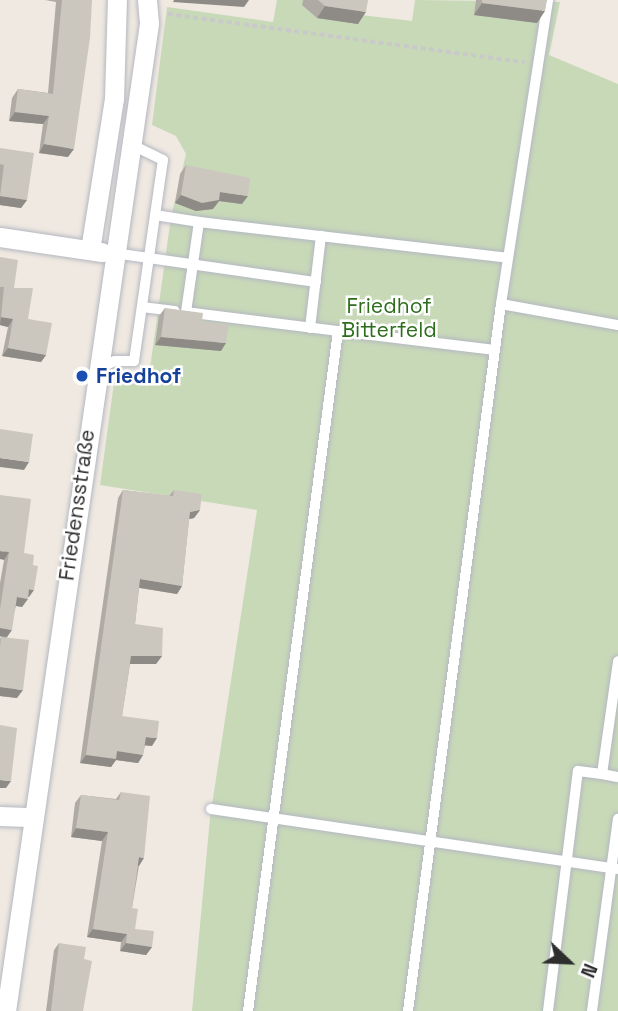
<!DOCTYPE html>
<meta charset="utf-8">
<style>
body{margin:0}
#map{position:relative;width:618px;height:1011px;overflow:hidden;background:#efe9e1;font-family:"Space Grotesk",sans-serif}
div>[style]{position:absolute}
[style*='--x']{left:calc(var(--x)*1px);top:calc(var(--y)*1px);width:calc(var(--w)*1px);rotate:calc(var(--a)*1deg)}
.cemetery>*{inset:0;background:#c8d9b8}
.path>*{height:3.5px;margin-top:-1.75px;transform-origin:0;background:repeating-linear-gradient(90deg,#c9c9c9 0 5px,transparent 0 8.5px)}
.roads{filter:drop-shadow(0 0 2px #b4b7c1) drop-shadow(0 0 2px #b4b7c1)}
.service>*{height:10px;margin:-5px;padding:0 5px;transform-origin:5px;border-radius:5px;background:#fff}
.minor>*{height:19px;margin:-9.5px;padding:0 9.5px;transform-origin:9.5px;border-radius:9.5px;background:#fff}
.wall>*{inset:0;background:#afaba4}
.shaded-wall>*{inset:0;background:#8e8b86}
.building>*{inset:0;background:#cbc7bf}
.dots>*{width:19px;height:19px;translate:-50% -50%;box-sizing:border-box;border:4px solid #fff;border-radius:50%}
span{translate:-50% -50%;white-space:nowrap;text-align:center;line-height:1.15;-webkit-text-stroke:5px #fff;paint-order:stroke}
.park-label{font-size:21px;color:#2c6e1b}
.transit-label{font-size:21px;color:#164399;font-weight:700}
.left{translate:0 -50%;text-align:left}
.street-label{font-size:21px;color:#2e2e2e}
.north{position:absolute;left:534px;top:927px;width:70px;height:70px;-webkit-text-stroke:5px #fff;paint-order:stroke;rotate:113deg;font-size:19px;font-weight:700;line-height:28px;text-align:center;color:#2e2e2e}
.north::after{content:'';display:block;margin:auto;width:24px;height:32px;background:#2e2e2e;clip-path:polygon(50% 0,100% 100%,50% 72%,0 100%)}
</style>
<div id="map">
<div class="cemetery">
<div style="clip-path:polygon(277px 0,363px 0,361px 15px,412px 21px,415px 0,560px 2px,549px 55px,618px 84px,618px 1011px,192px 1011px,210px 818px,257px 510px,100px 485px,114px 383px,130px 385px,145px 378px,150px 368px,171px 217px,186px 154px,176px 136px,152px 125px,167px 7px,273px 22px)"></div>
</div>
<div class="path">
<div style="--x:168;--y:14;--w:360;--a:7.7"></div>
</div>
<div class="roads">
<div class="service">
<div style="--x:155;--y:215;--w:45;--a:9"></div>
<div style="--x:114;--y:253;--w:204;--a:8.2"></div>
<div style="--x:501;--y:304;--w:119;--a:10.2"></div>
<div style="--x:142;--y:307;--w:33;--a:7"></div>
<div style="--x:310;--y:328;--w:93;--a:-83.2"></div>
<div style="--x:338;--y:331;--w:158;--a:6.9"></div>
<div style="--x:99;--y:368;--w:17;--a:-24"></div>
<div style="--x:115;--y:361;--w:19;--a:0"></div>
<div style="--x:134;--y:361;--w:203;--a:-81.8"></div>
<div style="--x:163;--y:160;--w:37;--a:-154"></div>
<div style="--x:602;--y:774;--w:16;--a:11"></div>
<div style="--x:211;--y:809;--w:411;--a:8.4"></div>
<div style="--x:248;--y:1011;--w:686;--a:-82.46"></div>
<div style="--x:338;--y:331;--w:153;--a:-172.9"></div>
<div style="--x:186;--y:312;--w:91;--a:-81.8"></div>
<div style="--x:199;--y:222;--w:311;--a:6.6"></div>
<div style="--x:408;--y:1011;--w:713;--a:-82.51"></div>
<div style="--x:501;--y:304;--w:308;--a:-81.2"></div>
<div style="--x:548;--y:1011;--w:242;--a:-82.9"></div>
<div style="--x:578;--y:771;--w:24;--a:7"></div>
<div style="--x:602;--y:774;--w:114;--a:-81.9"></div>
<div style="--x:592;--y:1011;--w:194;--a:-82.3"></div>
</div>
<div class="minor">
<div style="--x:0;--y:237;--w:103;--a:8.4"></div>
<div style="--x:90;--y:250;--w:153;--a:-81"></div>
<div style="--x:114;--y:99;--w:99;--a:-88.3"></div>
<div style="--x:0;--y:816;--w:34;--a:2"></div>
<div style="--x:6;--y:1011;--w:998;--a:-81.76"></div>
<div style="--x:149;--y:23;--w:23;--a:-95"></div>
</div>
</div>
<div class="wall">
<div style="clip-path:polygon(45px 0,92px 0,68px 157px,39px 153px,43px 124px,9px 121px,12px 98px,18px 89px,48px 93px,56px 2px)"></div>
<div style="clip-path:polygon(303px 0,368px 0,358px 24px,317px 18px,302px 5px)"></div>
<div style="clip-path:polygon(476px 0,547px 0,537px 23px,474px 15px)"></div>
<div style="clip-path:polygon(0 148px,27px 200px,21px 208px,0 205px)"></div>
<div style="clip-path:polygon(186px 165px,242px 204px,219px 201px,213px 209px,196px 211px,175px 203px,180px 174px)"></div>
<div style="clip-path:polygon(0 257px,28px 319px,46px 355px,41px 362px,2px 356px,8px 327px,0 325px)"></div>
<div style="clip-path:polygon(165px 308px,202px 321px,221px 351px,155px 345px,159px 316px)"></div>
<div style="clip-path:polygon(123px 490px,169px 496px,174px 490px,200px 510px,194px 518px,189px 519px,182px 586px,177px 594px,139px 588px,135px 624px,162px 656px,156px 664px,130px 664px,122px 716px,152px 746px,145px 745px,143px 755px,138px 763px,116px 760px,111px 767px,80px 763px,118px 498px)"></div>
<div style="clip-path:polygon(0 495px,24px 553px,29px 597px,28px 597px,22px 607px,16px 606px,7px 637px,17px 698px,0 696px,0 639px,1px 637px,0 636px,0 583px,4px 560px)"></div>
<div style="clip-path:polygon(121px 792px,139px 866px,132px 908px,135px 929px,152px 947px,146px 955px,120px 951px,121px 942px,87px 937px,102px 841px,71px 837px,75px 803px,81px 795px,116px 799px)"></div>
<div style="clip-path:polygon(59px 943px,84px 959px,83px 1011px,46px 1011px,54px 950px)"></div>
</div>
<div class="shaded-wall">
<div style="clip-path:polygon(174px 0,249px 0,244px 7px,173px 2px)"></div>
<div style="clip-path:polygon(482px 3px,545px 11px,537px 23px,474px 15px)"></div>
<div style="clip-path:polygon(325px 6px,366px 12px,358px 24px,317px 18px)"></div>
<div style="clip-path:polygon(15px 112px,49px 116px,43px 124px,9px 121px)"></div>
<div style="clip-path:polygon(44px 144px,74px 149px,68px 157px,39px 153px)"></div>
<div style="clip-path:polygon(220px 192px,248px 196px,242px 204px,219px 201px,213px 209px,196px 211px,175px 203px,181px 195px)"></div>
<div style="clip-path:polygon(0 196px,27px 200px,21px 208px,0 205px)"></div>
<div style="clip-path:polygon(1px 317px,13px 319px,8px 327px,0 325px)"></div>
<div style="clip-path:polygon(161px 337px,226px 343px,221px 351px,155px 345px)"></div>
<div style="clip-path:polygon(8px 348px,46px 355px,41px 362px,2px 356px)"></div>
<div style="clip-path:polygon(0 458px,29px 462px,24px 470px,0 467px)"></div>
<div style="clip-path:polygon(200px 510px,194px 518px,185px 520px,190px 512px)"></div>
<div style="clip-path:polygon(0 551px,9px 552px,4px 560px,0 559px)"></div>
<div style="clip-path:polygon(140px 579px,182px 586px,177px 594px,135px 587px)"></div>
<div style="clip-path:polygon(29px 589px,34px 590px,29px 597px,24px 597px)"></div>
<div style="clip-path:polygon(17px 597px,28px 599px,22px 607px,11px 605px)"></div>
<div style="clip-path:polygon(0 628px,12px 630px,7px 637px,0 636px)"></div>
<div style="clip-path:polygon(131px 656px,162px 656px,156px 664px,125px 664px)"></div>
<div style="clip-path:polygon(0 687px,23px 690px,17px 698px,0 696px)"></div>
<div style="clip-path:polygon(146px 737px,157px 738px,152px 746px,140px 745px)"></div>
<div style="clip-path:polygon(117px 751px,143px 755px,138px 763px,116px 760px,111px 767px,80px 763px,86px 755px)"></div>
<div style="clip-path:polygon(0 780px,11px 781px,6px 788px,0 788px)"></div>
<div style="clip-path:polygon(76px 828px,108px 832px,102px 841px,71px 837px)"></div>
<div style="clip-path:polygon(139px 857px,144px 858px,139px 866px,133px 865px)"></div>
<div style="clip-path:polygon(93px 929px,127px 934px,121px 942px,87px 937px)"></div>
<div style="clip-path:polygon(126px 943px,152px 947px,146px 955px,120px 951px)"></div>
</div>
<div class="building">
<div style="clip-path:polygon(62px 0,92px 0,90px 38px,74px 149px,44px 144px,49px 116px,15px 112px,18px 89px,53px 94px)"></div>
<div style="clip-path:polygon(318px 0,368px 0,366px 12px,325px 6px)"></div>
<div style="clip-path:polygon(482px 0,547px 0,545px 11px,482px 3px)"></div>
<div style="clip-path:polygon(0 148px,34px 153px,27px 200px,0 196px,4px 165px,0 164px)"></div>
<div style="clip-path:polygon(186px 165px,250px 178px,248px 196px,220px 192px,219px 200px,202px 203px,181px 195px)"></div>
<div style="clip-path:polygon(0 257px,18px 260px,14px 288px,33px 288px,28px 319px,52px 323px,46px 355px,8px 348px,13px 319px,1px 317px,4px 287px,0 287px)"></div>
<div style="clip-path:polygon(165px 308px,203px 313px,202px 321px,229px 325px,226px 343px,161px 337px)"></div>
<div style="clip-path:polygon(0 429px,33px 434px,29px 462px,0 458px)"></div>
<div style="clip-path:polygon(123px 490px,173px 496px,174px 490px,202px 494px,200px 510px,190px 512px,182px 586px,140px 579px,135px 624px,163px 628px,162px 656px,131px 656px,122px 716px,159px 721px,157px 738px,146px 737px,143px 755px,117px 751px,116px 759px,86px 755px)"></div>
<div style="clip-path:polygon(0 495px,31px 499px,24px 553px,34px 555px,33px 565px,38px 566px,34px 590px,29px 589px,28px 599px,17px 597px,12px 630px,0 628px,0 609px,9px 552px,0 551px)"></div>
<div style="clip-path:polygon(1px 637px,29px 640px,23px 690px,0 687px,0 647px)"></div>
<div style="clip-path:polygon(0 725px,17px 728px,11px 781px,0 780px)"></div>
<div style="clip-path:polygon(121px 792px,150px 796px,144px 858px,139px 857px,132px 908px,138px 909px,135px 929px,154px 931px,152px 947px,126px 943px,127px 934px,93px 929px,108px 832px,76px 828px,81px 795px,119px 800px)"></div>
<div style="clip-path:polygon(59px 943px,86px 947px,84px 959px,92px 961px,83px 1011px,51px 1011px)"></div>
</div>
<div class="dots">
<div style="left:82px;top:376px;background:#1a4fb4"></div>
</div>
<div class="park-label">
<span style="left:389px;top:318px">Friedhof<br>Bitterfeld</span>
</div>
<div class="transit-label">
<span class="left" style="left:96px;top:376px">Friedhof</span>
</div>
<div class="street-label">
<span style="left:77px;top:505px;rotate:-82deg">Friedensstraße</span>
</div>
<div class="north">N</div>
</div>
